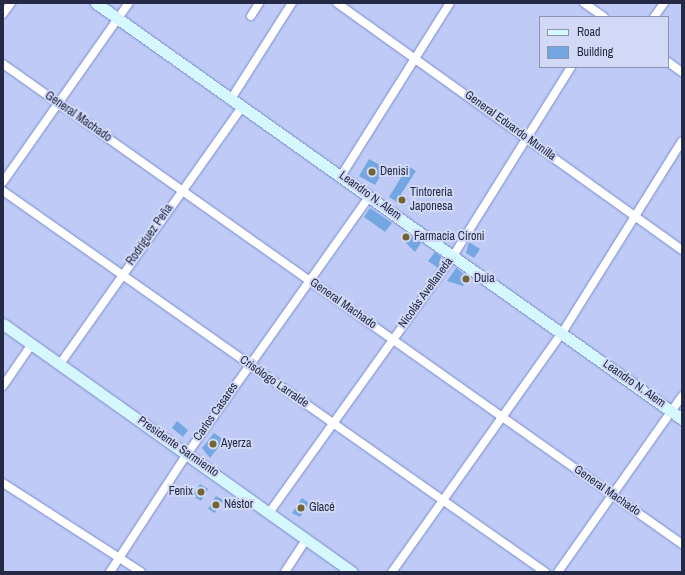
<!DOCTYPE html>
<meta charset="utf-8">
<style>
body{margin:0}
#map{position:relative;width:685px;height:575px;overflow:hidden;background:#bfcbf6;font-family:"Archivo Narrow",sans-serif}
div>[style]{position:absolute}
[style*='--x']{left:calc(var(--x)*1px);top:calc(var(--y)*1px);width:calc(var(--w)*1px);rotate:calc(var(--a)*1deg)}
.building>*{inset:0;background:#74a6e1}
.roads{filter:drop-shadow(0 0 1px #7b8bcf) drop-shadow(0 0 1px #7b8bcf)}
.street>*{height:8px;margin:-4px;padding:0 4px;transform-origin:4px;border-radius:4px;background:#fff}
.secondary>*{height:11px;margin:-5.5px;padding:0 5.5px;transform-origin:5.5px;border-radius:5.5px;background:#d5f7fe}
.dots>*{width:11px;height:11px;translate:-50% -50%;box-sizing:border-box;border:2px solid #d1d9f6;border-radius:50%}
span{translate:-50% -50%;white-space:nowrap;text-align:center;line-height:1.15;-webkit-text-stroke:4px #d1d9f6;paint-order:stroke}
.street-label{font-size:12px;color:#242a46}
.poi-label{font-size:12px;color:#242a46}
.left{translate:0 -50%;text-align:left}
.right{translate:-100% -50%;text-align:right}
.frame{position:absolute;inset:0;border:4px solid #242a46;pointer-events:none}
.legend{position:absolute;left:539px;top:16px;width:130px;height:52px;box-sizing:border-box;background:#d1d9f6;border:1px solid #8c93b0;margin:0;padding:5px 7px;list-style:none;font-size:12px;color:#242a46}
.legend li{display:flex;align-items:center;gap:8px;height:20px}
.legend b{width:20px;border:1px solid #8c93b0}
</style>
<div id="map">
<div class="building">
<div style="clip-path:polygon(369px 159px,385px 168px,375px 185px,359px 176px)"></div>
<div style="clip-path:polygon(408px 166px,416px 171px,401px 194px,408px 199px,403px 206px,389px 197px)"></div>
<div style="clip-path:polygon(370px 208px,392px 223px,385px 232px,364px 217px)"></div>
<div style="clip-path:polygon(406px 232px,421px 243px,415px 252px,401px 238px)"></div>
<div style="clip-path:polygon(469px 242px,480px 249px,474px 258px,466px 253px)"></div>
<div style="clip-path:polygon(435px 252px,441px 257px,438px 268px,428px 261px)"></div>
<div style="clip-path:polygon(456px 268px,469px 278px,463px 286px,447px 281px)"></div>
<div style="clip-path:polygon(177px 421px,188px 430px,183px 437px,172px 428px)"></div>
<div style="clip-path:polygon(214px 433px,224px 440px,210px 458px,202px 448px)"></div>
<div style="clip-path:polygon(200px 484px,208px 489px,201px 501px,193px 496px)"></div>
<div style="clip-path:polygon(216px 496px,223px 500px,215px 513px,208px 509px)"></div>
<div style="clip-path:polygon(302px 498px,309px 503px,300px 517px,292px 513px)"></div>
</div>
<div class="roads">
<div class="street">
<div style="--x:337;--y:3;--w:424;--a:35.6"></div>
<div style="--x:584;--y:3;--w:24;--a:35"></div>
<div style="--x:3;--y:14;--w:14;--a:-54"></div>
<div style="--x:251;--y:16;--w:15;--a:-58"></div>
<div style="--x:654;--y:17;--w:17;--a:-54"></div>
<div style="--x:668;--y:62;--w:17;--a:36"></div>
<div style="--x:3;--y:64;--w:832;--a:35.26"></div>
<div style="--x:231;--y:99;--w:114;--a:-57.6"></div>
<div style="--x:341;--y:176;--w:204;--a:-57.8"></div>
<div style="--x:3;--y:182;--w:219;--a:-54.9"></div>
<div style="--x:3;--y:191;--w:663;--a:35.11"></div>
<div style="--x:60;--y:364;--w:315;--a:-54.7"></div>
<div style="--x:3;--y:386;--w:51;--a:-55.4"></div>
<div style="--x:3;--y:483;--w:164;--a:32.8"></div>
<div style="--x:269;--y:513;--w:316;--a:-54.4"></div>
<div style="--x:453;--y:256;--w:223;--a:-58"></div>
<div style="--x:110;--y:572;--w:141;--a:-56.9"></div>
<div style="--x:187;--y:454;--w:316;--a:-54.7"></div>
<div style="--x:285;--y:572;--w:38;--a:-57"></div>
<div style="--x:392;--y:572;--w:293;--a:-54.6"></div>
<div style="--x:562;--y:333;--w:226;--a:-58"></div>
<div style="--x:558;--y:572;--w:215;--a:-54.8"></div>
</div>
<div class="secondary">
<div style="--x:96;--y:3;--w:719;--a:35.37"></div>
<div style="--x:3;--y:324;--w:428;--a:35.4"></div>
</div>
</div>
<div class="dots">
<div style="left:372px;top:172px;background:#736432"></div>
<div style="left:402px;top:200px;background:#736432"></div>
<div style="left:406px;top:237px;background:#736432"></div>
<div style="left:466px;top:279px;background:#736432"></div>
<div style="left:213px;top:444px;background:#736432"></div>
<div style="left:201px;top:492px;background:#736432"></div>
<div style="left:216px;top:505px;background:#736432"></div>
<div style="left:301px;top:508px;background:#736432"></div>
</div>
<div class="street-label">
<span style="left:78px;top:117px;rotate:35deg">General Machado</span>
<span style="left:510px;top:126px;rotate:36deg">General Eduardo Munilla</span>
<span style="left:370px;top:196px;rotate:36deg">Leandro N. Alem</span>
<span style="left:150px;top:235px;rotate:-55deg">Rodríguez Peña</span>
<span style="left:426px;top:293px;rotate:-54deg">Nicolás Avellaneda</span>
<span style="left:343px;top:304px;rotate:35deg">General Machado</span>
<span style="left:274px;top:382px;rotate:35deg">Crisólogo Larralde</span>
<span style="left:634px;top:384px;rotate:35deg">Leandro N. Alem</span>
<span style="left:216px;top:412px;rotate:-55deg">Carlos Casares</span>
<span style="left:178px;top:447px;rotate:35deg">Presidente Sarmiento</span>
<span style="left:607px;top:491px;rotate:35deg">General Machado</span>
</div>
<div class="poi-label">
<span class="left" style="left:380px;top:172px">Denisi</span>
<span class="left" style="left:410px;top:200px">Tintoreria<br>Japonesa</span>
<span class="left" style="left:414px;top:237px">Farmacia Cironi</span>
<span class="left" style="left:474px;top:279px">Duia</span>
<span class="left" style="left:221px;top:444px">Ayerza</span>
<span class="right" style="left:193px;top:492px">Fenix</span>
<span class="left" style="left:224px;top:505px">Néstor</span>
<span class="left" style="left:309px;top:508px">Glacé</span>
</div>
<div class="frame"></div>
<ul class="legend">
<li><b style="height:5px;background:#d5f7fe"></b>Road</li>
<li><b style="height:11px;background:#74a6e1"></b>Building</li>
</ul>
</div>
